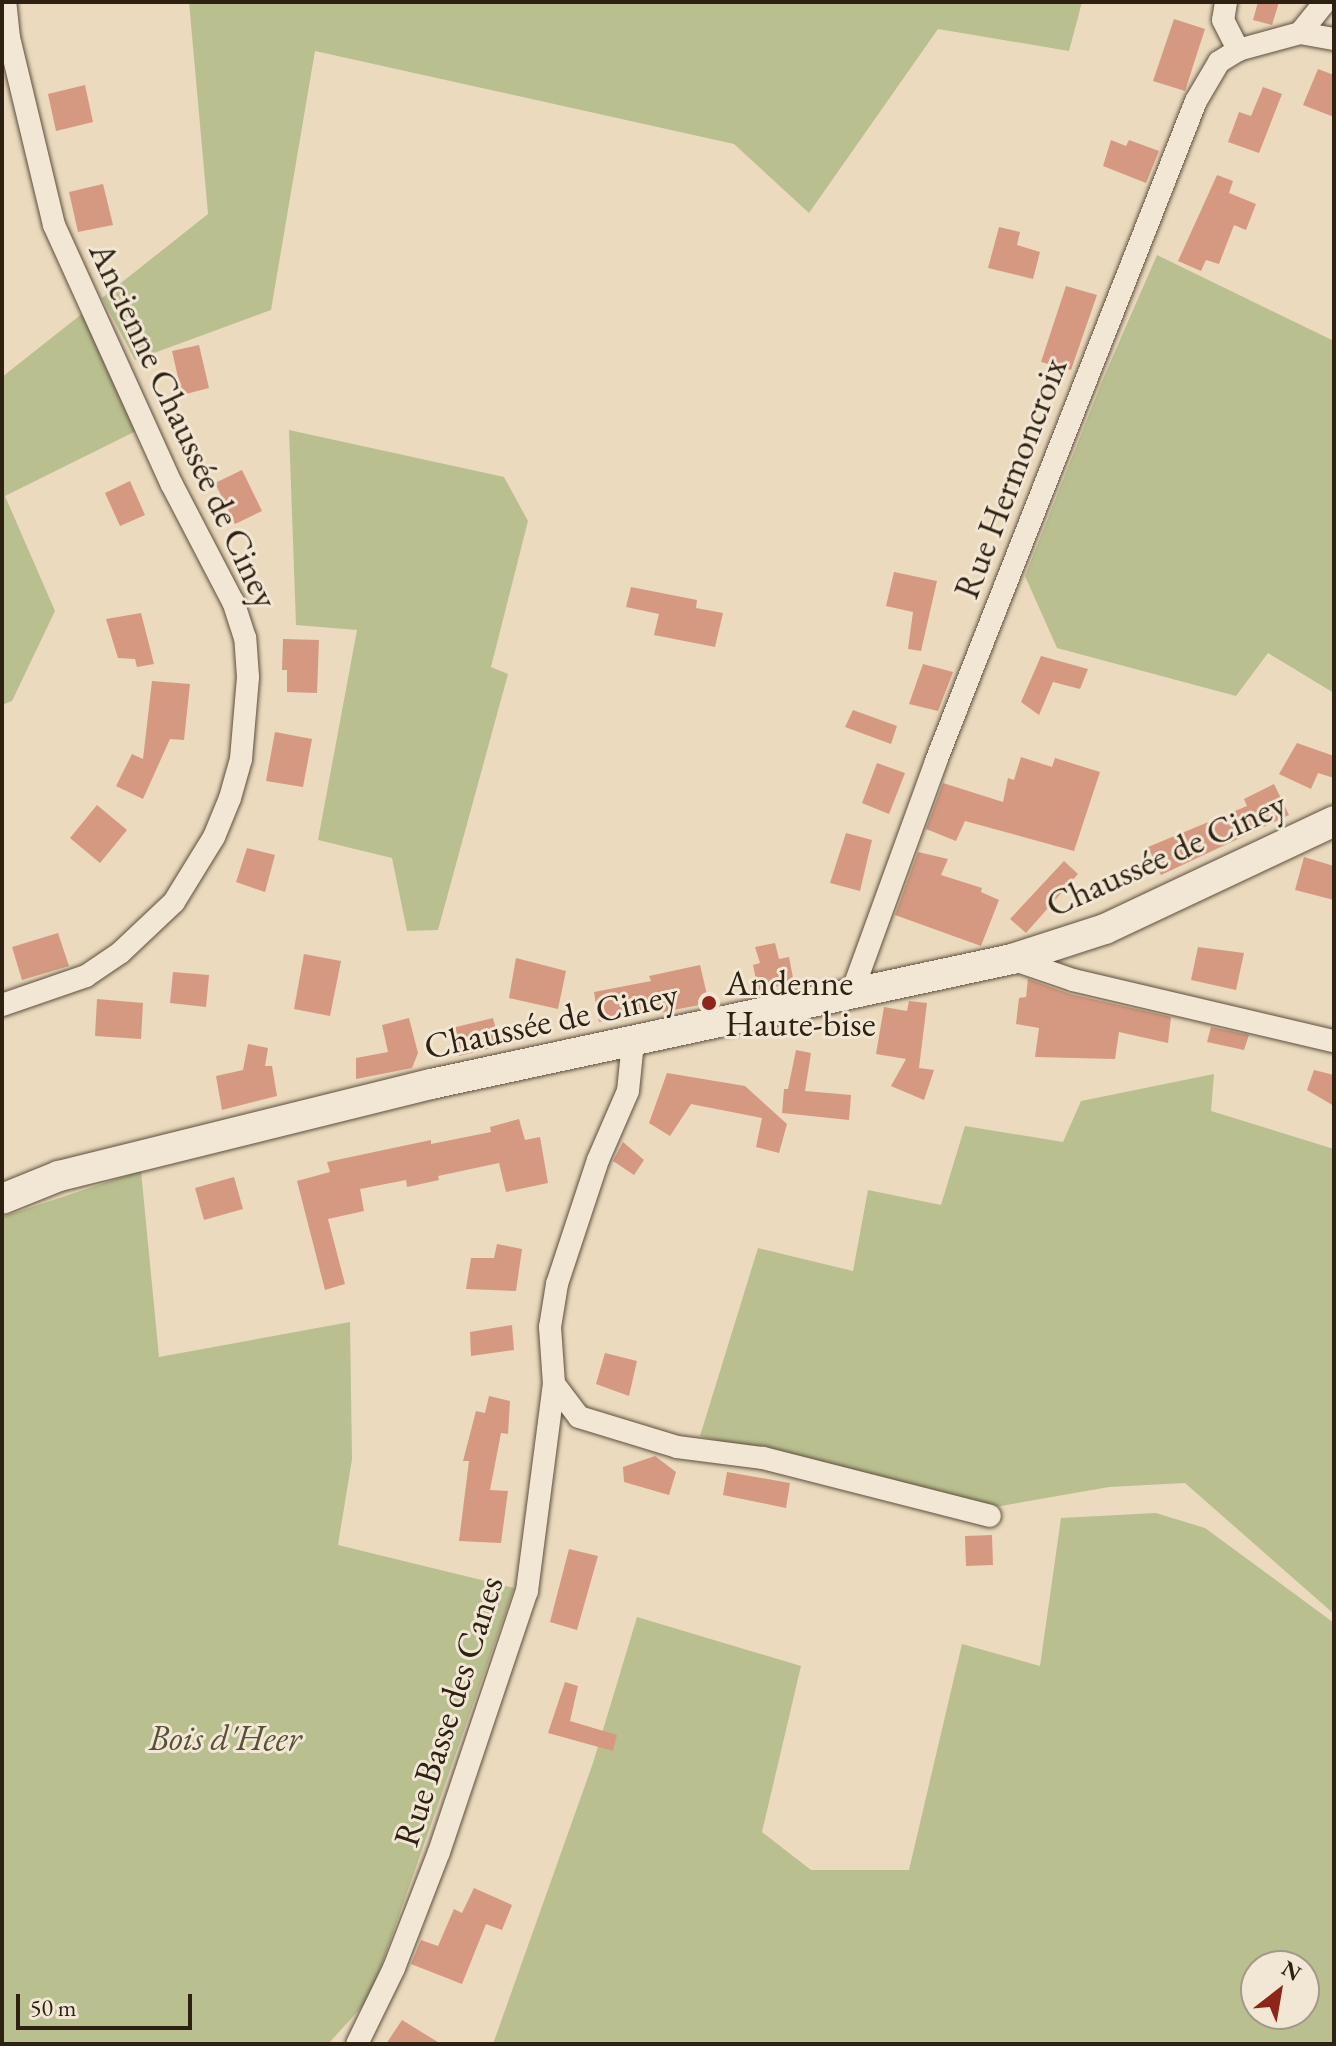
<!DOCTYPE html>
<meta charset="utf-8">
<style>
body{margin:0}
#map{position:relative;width:1336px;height:2046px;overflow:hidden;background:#ebdabe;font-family:"EB Garamond",serif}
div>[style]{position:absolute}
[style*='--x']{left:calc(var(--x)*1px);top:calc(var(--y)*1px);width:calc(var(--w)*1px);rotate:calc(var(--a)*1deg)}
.green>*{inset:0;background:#babf90}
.building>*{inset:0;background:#d59981}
.roads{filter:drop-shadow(0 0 2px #5d4f3d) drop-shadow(0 0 2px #5d4f3d)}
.street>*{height:22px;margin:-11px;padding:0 11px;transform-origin:11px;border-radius:11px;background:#f2e7d5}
.secondary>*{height:30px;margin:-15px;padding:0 15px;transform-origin:15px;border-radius:15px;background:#f2e7d5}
.dots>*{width:22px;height:22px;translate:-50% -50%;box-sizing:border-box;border:4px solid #f2e7d5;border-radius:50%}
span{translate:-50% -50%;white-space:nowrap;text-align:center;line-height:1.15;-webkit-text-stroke:6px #f2e7d5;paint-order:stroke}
.street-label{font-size:36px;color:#2e2112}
.poi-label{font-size:36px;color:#2e2112}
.left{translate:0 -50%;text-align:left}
.park-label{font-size:36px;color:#585038;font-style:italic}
.frame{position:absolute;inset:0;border:4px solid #2e2112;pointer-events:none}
.north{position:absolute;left:1240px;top:1950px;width:80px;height:80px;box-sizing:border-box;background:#f2e7d5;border:2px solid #a49887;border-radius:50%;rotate:31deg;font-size:22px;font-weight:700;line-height:32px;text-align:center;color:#2e2112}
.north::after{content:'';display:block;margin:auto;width:28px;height:36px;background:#8f2418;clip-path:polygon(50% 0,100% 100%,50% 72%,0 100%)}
.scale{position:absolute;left:16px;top:1994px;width:176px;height:36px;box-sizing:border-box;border:4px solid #2e2112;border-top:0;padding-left:10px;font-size:24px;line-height:28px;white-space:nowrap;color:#2e2112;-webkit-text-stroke:6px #f2e7d5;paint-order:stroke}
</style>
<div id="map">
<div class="green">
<div style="clip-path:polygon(189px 2px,1082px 2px,1069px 51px,938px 29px,809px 213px,734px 144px,315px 51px,271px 310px,135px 360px,102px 298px,208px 214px)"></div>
<div style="clip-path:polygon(1157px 255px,1334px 341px,1334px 693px,1268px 653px,1236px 696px,1057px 648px,1025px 576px,1103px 379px)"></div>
<div style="clip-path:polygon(83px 313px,138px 430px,5px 496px,55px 611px,12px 701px,2px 705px,2px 377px)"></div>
<div style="clip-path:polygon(289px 430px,504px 477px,528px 521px,491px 667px,508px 674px,438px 930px,407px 931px,392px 858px,318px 840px,357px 630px,296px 625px)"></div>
<div style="clip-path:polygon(1214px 1074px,1211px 1111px,1334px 1149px,1334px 1614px,1185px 1483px,1109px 1487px,984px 1509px,700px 1436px,758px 1248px,853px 1271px,868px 1190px,941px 1205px,965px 1126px,1063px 1142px,1081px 1101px)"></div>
<div style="clip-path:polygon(141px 1171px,159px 1357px,350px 1322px,352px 1459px,338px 1545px,514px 1588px,370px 1998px,328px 2044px,2px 2044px,2px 1217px)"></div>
<div style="clip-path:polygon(evenodd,1156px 1513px,1205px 1528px,1334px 1623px,1334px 2044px,493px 2044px,593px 1763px,637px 1617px,801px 1666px,762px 1832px,811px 1870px,909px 1870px,962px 1644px,1040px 1666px,1061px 1518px,1156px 1513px,1256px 1966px,1304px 1966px,1304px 2014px,1256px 2014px,1256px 1966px)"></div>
</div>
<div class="building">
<div style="clip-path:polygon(1258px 2px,1279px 2px,1272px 25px,1253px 20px)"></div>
<div style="clip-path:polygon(1174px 19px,1205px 29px,1185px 91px,1153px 81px)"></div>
<div style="clip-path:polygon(1318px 69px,1334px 75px,1334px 117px,1303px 105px)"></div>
<div style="clip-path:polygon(85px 85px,93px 122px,56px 131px,48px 94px)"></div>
<div style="clip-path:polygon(1263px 87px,1282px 94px,1259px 153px,1228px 142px,1239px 112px,1251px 116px)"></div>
<div style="clip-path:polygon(1111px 140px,1126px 146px,1129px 140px,1159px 151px,1146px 183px,1103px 166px)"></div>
<div style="clip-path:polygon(1217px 175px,1233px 181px,1229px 193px,1256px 204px,1246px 230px,1234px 225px,1219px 264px,1206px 260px,1201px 271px,1178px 261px)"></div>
<div style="clip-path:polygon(103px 184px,113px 225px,78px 232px,69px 192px)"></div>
<div style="clip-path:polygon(999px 227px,1020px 232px,1017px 245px,1040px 252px,1033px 279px,988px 268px)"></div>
<div style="clip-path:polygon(1066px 286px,1097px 295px,1071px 370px,1041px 362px)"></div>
<div style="clip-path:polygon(199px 345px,209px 388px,182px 395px,172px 351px)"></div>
<div style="clip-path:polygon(242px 470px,262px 511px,235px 524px,215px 483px)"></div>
<div style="clip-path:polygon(130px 481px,145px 515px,120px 526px,105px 493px)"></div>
<div style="clip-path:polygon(894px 572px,937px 581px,921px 651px,908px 649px,913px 612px,886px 606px)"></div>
<div style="clip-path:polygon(631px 587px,697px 600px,696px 608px,723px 613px,715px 647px,654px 635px,659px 614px,626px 607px)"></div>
<div style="clip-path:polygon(141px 613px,154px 664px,137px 667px,135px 659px,118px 658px,106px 619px)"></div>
<div style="clip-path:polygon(283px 639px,319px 640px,317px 693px,287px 692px,287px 670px,282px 670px)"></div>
<div style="clip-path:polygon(1041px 656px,1088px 669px,1080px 689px,1053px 682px,1039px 715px,1021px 702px)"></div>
<div style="clip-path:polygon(923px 664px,953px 672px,938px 711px,909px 704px)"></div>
<div style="clip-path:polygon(152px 681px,190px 684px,184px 740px,170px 739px,143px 799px,116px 786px,132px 754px,143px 759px)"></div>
<div style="clip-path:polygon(853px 710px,897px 726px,891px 744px,845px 727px)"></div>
<div style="clip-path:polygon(275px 732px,312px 739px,303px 787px,266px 781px)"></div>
<div style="clip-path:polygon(1297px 743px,1334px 756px,1334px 778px,1318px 773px,1311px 789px,1279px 774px)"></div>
<div style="clip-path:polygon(1021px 757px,1052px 767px,1055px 758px,1100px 772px,1074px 851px,965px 821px,956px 841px,926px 829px,943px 783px,1003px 802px,1008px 778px,1014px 780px)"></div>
<div style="clip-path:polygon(877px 763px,905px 773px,889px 814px,862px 803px)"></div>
<div style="clip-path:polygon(1274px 784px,1289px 815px,1161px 875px,1148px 847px,1247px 806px,1244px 799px)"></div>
<div style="clip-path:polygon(97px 805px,127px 830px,100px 863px,70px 838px)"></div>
<div style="clip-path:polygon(846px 833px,872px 840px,860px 891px,830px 883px)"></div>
<div style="clip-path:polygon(247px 848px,275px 855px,265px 892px,236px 882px)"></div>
<div style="clip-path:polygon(918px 852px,948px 859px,941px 875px,982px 888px,981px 892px,999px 900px,981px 946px,895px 915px)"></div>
<div style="clip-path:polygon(1304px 857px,1334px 866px,1334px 900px,1295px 890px)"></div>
<div style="clip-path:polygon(1064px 861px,1078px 874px,1026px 933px,1010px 919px)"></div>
<div style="clip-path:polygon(58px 933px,69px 966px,22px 980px,12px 947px)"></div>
<div style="clip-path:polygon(775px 943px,779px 959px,789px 957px,794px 983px,758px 990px,753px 965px,760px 963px,755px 947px)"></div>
<div style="clip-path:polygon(1198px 947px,1244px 953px,1236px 990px,1191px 980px)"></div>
<div style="clip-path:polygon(304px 954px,341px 961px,330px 1016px,294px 1009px)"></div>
<div style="clip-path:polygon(516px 958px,566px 971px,558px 1009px,509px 998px)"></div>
<div style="clip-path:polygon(700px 965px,709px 1003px,659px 1013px,657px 1008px,599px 1022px,594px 992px,651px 981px,649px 976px)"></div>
<div style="clip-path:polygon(173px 972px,209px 975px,206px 1007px,170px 1003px)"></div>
<div style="clip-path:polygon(1028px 979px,1070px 994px,1171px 1017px,1168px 1043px,1119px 1032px,1115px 1059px,1035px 1057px,1039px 1028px,1016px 1024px,1019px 998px,1026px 997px)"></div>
<div style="clip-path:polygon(97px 999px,143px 1003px,141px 1039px,95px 1036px)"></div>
<div style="clip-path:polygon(909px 1001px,927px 1003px,919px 1068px,934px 1070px,924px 1100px,891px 1086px,906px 1059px,876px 1054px,884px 1007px,907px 1011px)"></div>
<div style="clip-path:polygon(409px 1018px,418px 1053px,412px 1068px,356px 1079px,356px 1058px,388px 1052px,382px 1025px)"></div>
<div style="clip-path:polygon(493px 1018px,500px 1046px,459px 1056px,452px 1028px)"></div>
<div style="clip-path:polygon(1211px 1027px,1249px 1035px,1244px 1050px,1207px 1042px)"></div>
<div style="clip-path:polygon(248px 1044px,268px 1048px,265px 1066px,272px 1066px,277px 1096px,222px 1110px,216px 1076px,243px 1070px)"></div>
<div style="clip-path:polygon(796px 1050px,811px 1053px,805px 1091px,851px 1095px,849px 1120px,782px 1113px,784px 1089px,788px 1089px)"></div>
<div style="clip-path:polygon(1314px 1070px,1334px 1075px,1334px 1106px,1307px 1090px)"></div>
<div style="clip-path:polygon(667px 1073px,745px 1086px,787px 1124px,779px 1153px,756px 1147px,762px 1118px,691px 1104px,670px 1136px,649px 1123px)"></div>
<div style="clip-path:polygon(519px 1119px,525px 1140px,540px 1137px,548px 1183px,506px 1192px,499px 1163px,438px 1176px,439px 1180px,407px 1187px,406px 1180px,360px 1189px,364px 1211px,328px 1219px,345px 1284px,325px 1290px,297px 1181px,330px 1172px,327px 1162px,431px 1140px,431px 1144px,491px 1132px,490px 1127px)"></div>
<div style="clip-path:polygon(623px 1142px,644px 1160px,634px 1175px,613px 1161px)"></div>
<div style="clip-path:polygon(234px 1177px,243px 1209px,204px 1220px,195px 1188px)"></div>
<div style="clip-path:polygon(497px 1244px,522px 1249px,516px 1291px,466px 1289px,471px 1258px,494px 1258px)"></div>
<div style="clip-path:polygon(512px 1325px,514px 1350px,471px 1356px,470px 1332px)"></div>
<div style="clip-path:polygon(605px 1353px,637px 1361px,629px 1396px,596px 1384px)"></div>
<div style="clip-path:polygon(489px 1396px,510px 1401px,508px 1434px,501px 1433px,490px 1490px,508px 1491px,501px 1543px,459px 1541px,469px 1461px,463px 1461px,476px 1411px,485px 1413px)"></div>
<div style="clip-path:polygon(655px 1456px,676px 1472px,669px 1495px,624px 1482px,623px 1467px)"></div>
<div style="clip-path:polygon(727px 1472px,790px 1483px,786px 1508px,723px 1495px)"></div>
<div style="clip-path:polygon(992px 1535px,993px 1565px,966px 1566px,965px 1536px)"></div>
<div style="clip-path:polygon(569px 1549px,598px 1556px,577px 1630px,550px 1622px)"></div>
<div style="clip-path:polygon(565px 1682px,578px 1686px,570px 1721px,617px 1735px,613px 1751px,548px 1733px)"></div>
<div style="clip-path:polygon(474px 1888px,512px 1905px,502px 1930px,486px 1924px,462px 1984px,411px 1964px,421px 1940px,438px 1946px,454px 1909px,462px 1913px)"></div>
<div style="clip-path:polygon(402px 2020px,441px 2044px,386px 2044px)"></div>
</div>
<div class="roads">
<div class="street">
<div style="--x:1226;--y:2;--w:18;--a:99"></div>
<div style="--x:1223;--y:20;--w:34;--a:63"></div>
<div style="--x:1300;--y:33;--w:35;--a:10"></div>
<div style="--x:1012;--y:959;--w:65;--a:19"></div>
<div style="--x:1073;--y:980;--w:268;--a:13.2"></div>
<div style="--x:851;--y:995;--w:249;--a:-70"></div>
<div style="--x:936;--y:761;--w:709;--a:-68.5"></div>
<div style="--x:1196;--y:101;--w:45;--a:-59.5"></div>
<div style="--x:1219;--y:62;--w:22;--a:-32"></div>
<div style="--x:1238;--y:50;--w:64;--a:-15.3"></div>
<div style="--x:1300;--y:33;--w:40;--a:-51"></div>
<div style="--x:2;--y:1005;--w:89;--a:-19"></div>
<div style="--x:86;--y:976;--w:41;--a:-34.1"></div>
<div style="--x:120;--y:953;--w:74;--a:-43.4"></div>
<div style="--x:174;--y:902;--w:76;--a:-58.4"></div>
<div style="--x:214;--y:837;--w:42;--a:-67.7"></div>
<div style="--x:230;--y:798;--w:41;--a:-74.2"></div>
<div style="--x:241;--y:759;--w:82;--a:-85.1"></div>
<div style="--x:248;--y:677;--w:39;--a:-94"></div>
<div style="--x:245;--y:638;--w:38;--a:-108"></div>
<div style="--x:233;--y:602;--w:134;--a:-117.5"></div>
<div style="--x:171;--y:483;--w:283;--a:-114.4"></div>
<div style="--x:54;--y:225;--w:192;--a:-103.5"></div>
<div style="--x:9;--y:38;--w:36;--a:-96"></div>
<div style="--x:633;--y:1042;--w:49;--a:95.8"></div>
<div style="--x:628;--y:1091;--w:75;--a:113.5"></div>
<div style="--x:598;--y:1160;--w:131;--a:108.3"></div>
<div style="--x:557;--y:1284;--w:44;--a:99.2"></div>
<div style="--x:550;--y:1327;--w:57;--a:86"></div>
<div style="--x:554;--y:1384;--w:41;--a:52.9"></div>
<div style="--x:579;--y:1417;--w:102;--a:17"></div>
<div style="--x:677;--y:1447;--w:87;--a:7.3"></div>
<div style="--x:763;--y:1458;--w:234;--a:14.3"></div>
<div style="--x:357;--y:2044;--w:85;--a:-64"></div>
<div style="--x:394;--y:1968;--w:124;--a:-68.8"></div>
<div style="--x:439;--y:1852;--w:275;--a:-71.4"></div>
<div style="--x:527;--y:1591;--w:209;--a:-82.6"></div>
</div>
<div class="secondary">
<div style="--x:2;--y:1199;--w:61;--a:-22"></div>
<div style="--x:59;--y:1176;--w:383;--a:-13.9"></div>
<div style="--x:431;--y:1084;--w:594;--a:-12.14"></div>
<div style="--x:1012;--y:959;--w:98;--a:-17.9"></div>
<div style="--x:1105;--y:929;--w:253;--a:-25.2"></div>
</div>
</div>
<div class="dots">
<div style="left:709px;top:1003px;background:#8f2418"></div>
</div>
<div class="street-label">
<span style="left:184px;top:425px;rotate:65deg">Ancienne Chaussée de Ciney</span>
<span style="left:1010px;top:478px;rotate:-69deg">Rue Hermoncroix</span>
<span style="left:1166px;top:854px;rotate:-24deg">Chaussée de Ciney</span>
<span style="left:551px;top:1020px;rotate:-12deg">Chaussée de Ciney</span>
<span style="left:448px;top:1711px;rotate:-72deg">Rue Basse des Canes</span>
</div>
<div class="poi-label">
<span class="left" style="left:725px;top:1003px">Andenne<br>Haute-bise</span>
</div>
<div class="park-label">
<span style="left:225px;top:1738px">Bois d'Heer</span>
</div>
<div class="frame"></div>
<div class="north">N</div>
<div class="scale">50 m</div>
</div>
